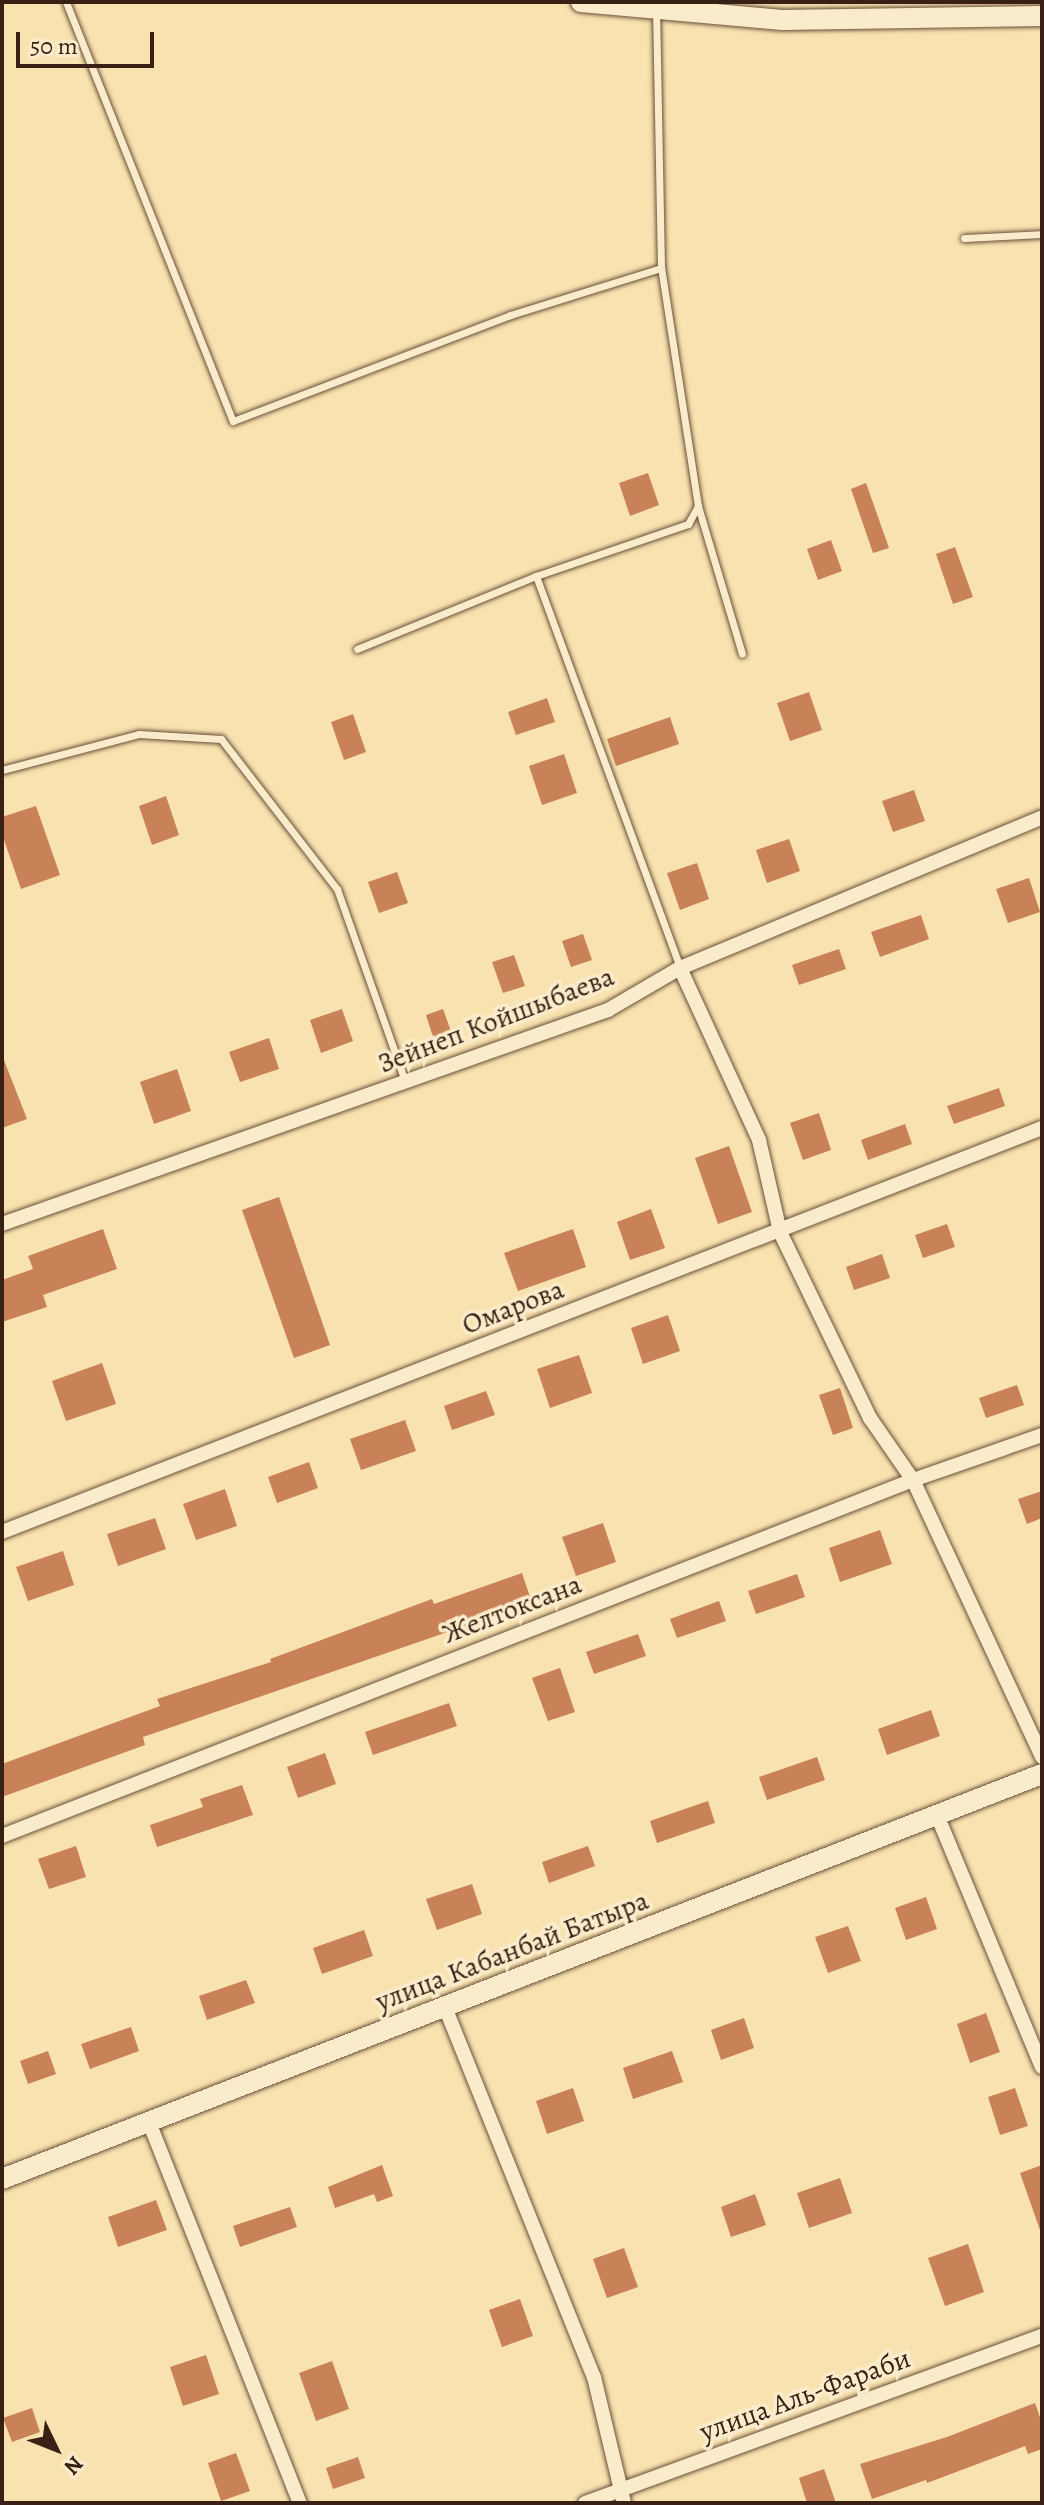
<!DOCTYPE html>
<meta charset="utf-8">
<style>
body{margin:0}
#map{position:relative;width:1044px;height:2505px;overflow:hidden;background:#f8e2af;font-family:Alegreya,serif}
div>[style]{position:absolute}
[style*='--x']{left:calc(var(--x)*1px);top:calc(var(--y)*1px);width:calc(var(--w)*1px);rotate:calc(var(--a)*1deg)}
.building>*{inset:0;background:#c98157}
.roads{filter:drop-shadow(0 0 2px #69503b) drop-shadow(0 0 2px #69503b)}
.lane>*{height:7px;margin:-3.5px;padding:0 3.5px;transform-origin:3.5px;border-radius:3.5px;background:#faeccb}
.street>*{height:14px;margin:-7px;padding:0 7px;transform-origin:7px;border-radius:7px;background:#faeccb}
.secondary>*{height:20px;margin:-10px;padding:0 10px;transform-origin:10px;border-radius:10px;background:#faeccb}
span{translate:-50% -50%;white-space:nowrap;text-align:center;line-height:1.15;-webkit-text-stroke:7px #faeccb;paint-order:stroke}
.street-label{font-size:28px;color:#392014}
.frame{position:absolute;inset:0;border:4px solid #392014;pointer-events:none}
.north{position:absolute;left:16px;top:2409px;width:80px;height:80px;-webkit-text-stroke:6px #faeccb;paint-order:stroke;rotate:133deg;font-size:22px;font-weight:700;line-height:32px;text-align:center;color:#392014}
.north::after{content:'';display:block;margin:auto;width:28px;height:36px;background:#392014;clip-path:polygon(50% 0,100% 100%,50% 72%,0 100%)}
.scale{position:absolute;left:16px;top:32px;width:138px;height:36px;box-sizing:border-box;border:4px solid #392014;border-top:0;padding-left:10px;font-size:24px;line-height:28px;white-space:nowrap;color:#392014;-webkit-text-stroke:6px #faeccb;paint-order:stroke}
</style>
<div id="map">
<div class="building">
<div style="clip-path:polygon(648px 473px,659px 505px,630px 516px,619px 483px)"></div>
<div style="clip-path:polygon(866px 483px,889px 548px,873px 553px,851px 489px)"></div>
<div style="clip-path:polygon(831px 540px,842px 571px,818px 580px,807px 549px)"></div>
<div style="clip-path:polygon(955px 547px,973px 597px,953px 604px,936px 554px)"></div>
<div style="clip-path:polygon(809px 692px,822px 730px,790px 741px,777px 703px)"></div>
<div style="clip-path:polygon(547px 698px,555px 722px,516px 735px,508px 712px)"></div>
<div style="clip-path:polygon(353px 714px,366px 752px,344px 760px,331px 722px)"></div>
<div style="clip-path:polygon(670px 717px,679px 744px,616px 766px,607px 739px)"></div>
<div style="clip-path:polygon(564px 754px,577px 793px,542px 805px,529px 766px)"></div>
<div style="clip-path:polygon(914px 790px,925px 821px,893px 832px,882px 801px)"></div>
<div style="clip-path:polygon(166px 796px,179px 835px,152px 845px,139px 806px)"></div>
<div style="clip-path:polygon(36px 806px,60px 875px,21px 889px,2px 834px,2px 817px)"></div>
<div style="clip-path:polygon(789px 839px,800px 871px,767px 883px,756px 850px)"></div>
<div style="clip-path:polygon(697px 863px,709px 899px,680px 910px,667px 873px)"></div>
<div style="clip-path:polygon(397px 872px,408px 903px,379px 913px,368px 882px)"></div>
<div style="clip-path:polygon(1029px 878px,1040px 912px,1008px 923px,996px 889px)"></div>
<div style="clip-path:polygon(921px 915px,929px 939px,880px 957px,871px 932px)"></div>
<div style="clip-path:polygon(583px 934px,592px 960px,571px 967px,562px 941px)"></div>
<div style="clip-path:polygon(839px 949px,846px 969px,799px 985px,792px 965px)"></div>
<div style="clip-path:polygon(514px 955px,525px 986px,503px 993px,492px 962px)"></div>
<div style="clip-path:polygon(342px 1009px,353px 1041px,321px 1053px,310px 1020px)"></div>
<div style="clip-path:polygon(443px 1009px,453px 1037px,435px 1043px,426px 1015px)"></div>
<div style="clip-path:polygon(269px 1038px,279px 1069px,240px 1082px,229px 1052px)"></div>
<div style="clip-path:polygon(2px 1055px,27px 1119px,2px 1128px)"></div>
<div style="clip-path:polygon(177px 1069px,191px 1111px,154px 1124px,140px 1082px)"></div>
<div style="clip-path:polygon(999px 1088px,1005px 1106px,954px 1124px,947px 1106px)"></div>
<div style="clip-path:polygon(819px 1113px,831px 1150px,803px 1160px,790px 1123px)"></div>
<div style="clip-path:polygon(905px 1124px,912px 1144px,868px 1160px,861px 1140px)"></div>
<div style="clip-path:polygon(729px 1146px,752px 1212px,718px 1224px,695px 1158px)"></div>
<div style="clip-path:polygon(279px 1197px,330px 1345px,294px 1358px,242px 1210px)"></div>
<div style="clip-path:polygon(651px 1209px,665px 1248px,630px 1260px,617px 1222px)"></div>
<div style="clip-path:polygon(947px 1224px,955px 1247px,923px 1258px,915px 1235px)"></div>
<div style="clip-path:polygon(103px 1229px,117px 1269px,43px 1295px,47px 1307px,2px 1322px,2px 1280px,33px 1269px,28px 1256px)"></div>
<div style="clip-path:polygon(573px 1229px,586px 1267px,518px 1291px,504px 1253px)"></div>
<div style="clip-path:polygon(882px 1254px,890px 1278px,854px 1290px,846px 1267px)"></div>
<div style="clip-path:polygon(668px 1315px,680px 1351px,643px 1364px,631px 1328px)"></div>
<div style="clip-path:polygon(579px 1355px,592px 1393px,550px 1408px,537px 1369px)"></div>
<div style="clip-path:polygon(102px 1363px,116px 1404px,66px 1421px,52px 1381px)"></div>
<div style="clip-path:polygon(1017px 1385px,1024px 1405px,986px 1418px,979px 1398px)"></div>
<div style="clip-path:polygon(840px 1388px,853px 1428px,833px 1435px,819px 1395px)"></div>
<div style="clip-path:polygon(486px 1391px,495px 1415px,452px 1430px,444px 1406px)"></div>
<div style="clip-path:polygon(405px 1420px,416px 1451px,361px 1470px,350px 1439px)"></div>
<div style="clip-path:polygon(309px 1462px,318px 1488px,277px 1503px,268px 1477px)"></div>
<div style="clip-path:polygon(225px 1489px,237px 1526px,196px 1540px,183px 1504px)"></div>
<div style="clip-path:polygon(1042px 1491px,1042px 1518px,1027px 1524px,1018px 1499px)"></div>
<div style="clip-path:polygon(155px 1518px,166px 1549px,118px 1566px,107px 1534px)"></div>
<div style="clip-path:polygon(603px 1523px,616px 1562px,576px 1576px,562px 1537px)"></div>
<div style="clip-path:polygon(880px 1530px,892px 1564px,840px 1582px,829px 1548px)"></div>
<div style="clip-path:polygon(63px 1551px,74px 1585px,28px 1601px,16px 1567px)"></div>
<div style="clip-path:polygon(522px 1573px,532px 1603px,143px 1737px,145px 1745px,2px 1797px,2px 1764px,160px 1706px,157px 1699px,271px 1662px,270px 1659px,432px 1599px,434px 1604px)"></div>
<div style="clip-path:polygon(797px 1574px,805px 1597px,756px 1614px,748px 1591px)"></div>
<div style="clip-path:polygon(719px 1601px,726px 1621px,677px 1638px,670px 1619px)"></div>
<div style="clip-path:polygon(638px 1634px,646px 1656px,594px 1674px,586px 1652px)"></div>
<div style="clip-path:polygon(560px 1668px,575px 1712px,548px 1721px,532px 1678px)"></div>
<div style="clip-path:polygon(449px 1703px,457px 1726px,373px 1755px,365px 1732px)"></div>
<div style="clip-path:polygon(931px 1710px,940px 1736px,887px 1755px,878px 1729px)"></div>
<div style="clip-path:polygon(325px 1753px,336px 1784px,298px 1798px,287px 1767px)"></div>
<div style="clip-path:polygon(817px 1757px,825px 1780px,767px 1800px,759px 1777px)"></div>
<div style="clip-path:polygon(242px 1785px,253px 1815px,157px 1847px,150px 1825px,203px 1807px,200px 1799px)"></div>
<div style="clip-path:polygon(708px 1801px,715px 1823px,657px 1843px,650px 1821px)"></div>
<div style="clip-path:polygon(76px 1846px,86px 1877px,49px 1889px,38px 1859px)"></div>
<div style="clip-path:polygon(588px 1846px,595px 1866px,549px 1883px,542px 1862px)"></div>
<div style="clip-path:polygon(472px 1884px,482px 1914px,437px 1930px,426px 1899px)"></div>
<div style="clip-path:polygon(926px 1897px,937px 1929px,906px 1940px,895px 1908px)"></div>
<div style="clip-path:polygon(848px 1926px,861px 1961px,828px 1973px,815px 1937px)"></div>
<div style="clip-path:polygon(364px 1930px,373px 1956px,322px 1974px,313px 1948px)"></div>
<div style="clip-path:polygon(246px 1980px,255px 2003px,207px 2020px,199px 1996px)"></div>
<div style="clip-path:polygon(986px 2013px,1000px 2052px,970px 2063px,957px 2024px)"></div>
<div style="clip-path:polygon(744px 2018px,754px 2048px,721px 2060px,711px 2030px)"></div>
<div style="clip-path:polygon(131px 2027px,139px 2051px,90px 2069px,81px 2044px)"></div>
<div style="clip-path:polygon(48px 2051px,56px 2074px,28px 2084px,20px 2061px)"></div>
<div style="clip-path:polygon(672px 2051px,683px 2082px,633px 2099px,623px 2068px)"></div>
<div style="clip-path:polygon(573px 2088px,584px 2121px,547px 2134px,536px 2101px)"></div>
<div style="clip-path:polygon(1015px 2088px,1028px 2126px,1000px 2135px,988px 2097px)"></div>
<div style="clip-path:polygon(382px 2165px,393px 2196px,377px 2202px,374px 2194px,335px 2208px,328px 2187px)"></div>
<div style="clip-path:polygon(1042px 2165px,1042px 2229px,1040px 2230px,1020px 2173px)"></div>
<div style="clip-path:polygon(840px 2178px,852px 2213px,809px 2228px,797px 2193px)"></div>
<div style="clip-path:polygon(755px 2194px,766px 2225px,731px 2237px,721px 2207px)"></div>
<div style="clip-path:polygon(156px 2200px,167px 2230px,118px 2247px,108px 2217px)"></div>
<div style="clip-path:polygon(290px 2207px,297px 2227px,240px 2247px,233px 2226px)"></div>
<div style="clip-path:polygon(968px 2244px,984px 2292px,945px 2306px,928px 2258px)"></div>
<div style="clip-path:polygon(624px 2248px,638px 2287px,607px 2298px,593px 2259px)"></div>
<div style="clip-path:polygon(520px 2299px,533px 2336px,502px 2347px,489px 2310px)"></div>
<div style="clip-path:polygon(206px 2355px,219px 2394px,183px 2406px,170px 2367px)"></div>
<div style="clip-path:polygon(332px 2361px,349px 2409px,316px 2421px,299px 2373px)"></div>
<div style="clip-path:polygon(1035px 2403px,1042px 2423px,1042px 2449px,1028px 2454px,1025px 2446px,927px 2483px,926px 2480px,872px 2499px,860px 2464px,947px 2437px)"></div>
<div style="clip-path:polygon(32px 2408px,40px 2432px,12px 2442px,3px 2418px)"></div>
<div style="clip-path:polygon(236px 2453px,250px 2491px,221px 2501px,208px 2463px)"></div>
<div style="clip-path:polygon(358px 2457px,365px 2478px,333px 2489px,326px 2468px)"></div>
<div style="clip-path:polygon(824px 2469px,836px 2503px,807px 2503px,799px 2478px)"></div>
</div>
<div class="roads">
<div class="lane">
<div style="--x:66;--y:2;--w:451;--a:68.3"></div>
<div style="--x:233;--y:421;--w:297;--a:-20.9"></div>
<div style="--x:510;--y:315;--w:158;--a:-17.3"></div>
<div style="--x:964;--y:238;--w:78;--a:-2.9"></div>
<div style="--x:698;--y:506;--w:154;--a:73.4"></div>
<div style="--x:536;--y:576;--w:418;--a:69.8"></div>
<div style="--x:357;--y:649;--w:193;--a:-22.2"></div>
<div style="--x:536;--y:576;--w:161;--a:-18.9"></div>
<div style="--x:688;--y:524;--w:21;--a:-61"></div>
<div style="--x:698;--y:506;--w:241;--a:-98.8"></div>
<div style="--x:661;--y:268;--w:256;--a:-91.1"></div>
<div style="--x:2;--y:770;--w:142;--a:-14.7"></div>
<div style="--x:139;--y:734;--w:82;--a:3.5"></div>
<div style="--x:221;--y:739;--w:190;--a:52.3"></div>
<div style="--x:337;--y:889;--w:204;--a:70.5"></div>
</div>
<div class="street">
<div style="--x:680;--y:968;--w:189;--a:65.3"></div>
<div style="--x:759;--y:1140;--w:94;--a:77.1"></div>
<div style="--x:780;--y:1232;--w:207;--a:64.2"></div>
<div style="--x:870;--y:1418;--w:75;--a:55.3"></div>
<div style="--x:913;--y:1480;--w:306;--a:65"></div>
<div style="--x:2;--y:1224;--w:643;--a:-19.45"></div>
<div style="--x:608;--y:1010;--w:83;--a:-30.3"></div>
<div style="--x:680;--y:968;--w:392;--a:-22.6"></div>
<div style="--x:2;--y:1532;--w:1116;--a:-21.23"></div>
<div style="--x:937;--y:1815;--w:273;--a:67.4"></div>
<div style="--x:2;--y:1836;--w:978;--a:-21.34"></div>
<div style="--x:913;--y:1480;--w:137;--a:-19.2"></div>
<div style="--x:445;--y:2007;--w:399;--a:68.1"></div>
<div style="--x:594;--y:2377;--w:130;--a:76.6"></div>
<div style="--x:149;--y:2122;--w:410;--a:68.4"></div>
<div style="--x:585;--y:2503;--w:487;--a:-20.1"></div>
</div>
<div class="secondary">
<div style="--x:581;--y:2;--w:202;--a:5.1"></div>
<div style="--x:782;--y:20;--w:260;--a:-0.9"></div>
<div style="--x:2;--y:2179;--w:1116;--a:-21.28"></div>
</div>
</div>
<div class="street-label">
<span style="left:496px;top:1020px;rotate:-21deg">Зейнеп Койшыбаева</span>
<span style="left:513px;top:1307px;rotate:-21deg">Омарова</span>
<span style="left:512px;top:1609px;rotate:-21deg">Желтоксана</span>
<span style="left:512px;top:1951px;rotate:-21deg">улица Кабанбай Батыра</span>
<span style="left:805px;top:2395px;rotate:-20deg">улица Аль-Фараби</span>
</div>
<div class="frame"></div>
<div class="north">N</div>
<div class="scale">50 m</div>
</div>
